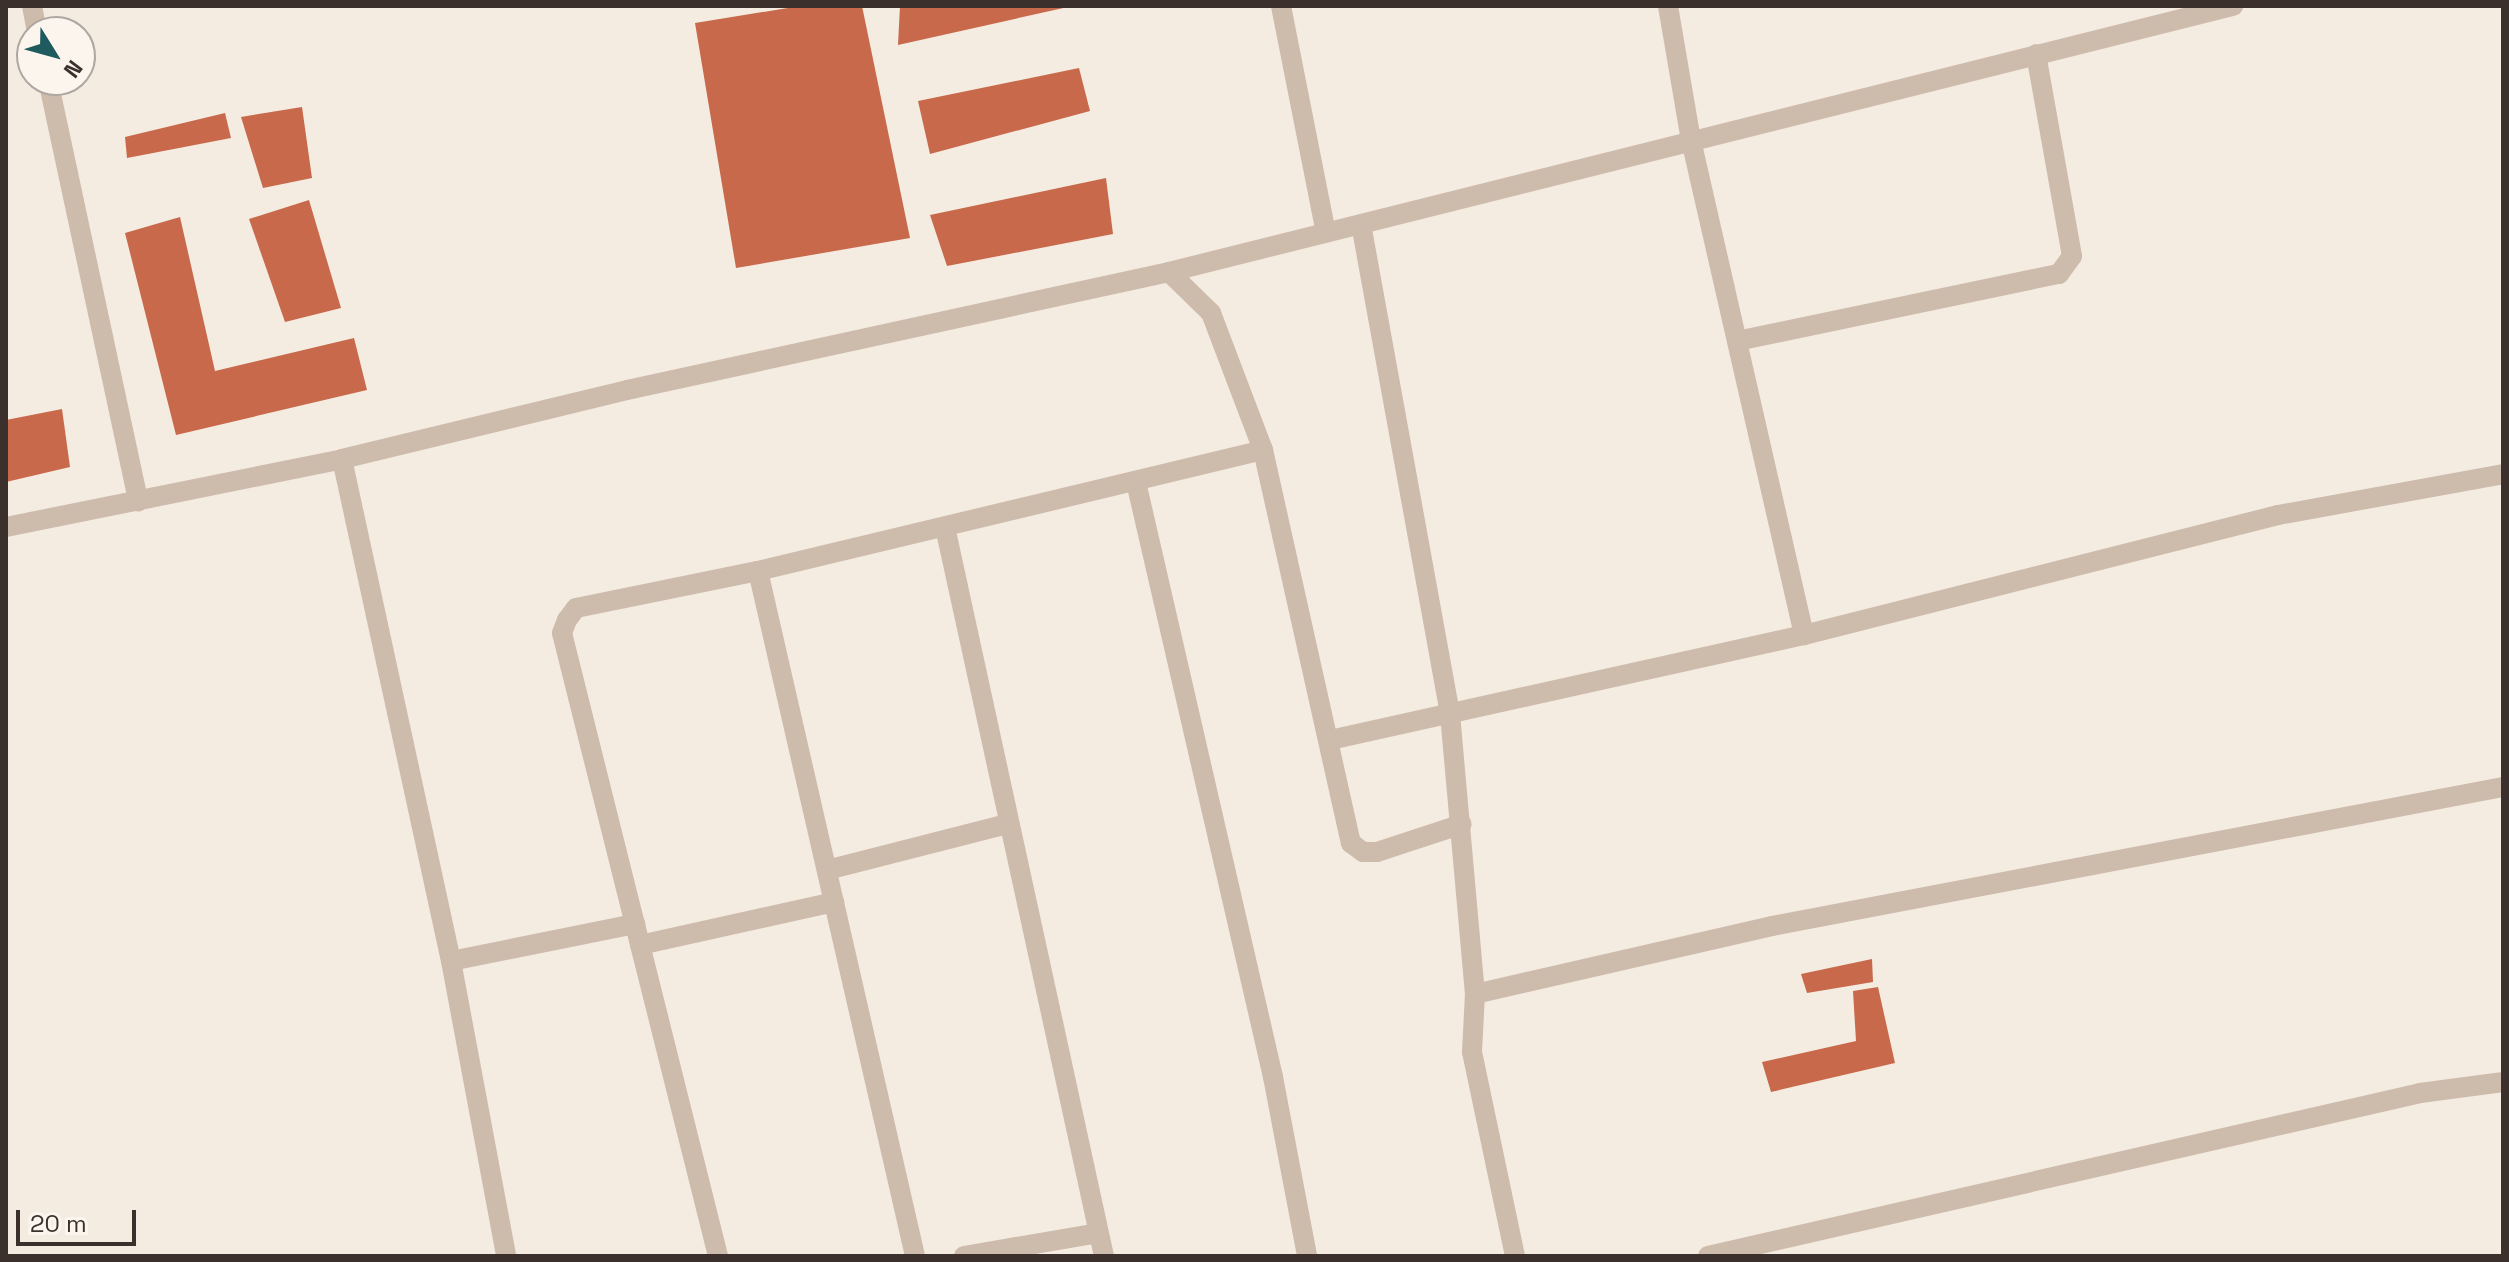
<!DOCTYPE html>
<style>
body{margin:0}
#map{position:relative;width:2509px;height:1262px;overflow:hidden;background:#f4ebe1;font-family:"Space Grotesk",sans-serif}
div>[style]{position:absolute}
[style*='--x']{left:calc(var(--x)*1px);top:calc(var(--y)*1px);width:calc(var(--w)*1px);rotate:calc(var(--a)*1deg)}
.building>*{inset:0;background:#c8694b}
.service>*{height:20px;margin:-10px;padding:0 10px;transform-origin:10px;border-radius:10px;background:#cdbbac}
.minor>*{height:20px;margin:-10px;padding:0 10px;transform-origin:10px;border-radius:10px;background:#cdbbac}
span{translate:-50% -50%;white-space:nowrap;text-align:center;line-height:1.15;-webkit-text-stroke:6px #fbf5ee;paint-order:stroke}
.frame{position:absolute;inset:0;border:8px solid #3b302b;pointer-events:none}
.north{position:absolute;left:16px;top:16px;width:80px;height:80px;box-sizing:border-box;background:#fbf5ee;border:2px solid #aea6a0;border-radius:50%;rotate:127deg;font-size:22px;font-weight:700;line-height:32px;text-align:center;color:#3b302b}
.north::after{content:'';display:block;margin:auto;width:28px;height:36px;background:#1f5a5e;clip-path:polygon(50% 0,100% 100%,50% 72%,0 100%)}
.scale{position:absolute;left:16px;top:1210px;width:120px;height:36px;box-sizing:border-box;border:4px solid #3b302b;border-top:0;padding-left:10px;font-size:24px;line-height:28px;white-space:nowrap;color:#3b302b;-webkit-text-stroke:6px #fbf5ee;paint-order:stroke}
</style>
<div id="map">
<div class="building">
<div style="clip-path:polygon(800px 6px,862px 6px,910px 238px,736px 268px,695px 23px)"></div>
<div style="clip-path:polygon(900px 6px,1068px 6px,1068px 7px,898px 45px)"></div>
<div style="clip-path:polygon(1079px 68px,1090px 111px,930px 154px,918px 101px)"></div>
<div style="clip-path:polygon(302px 107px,312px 178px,263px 188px,241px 117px)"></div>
<div style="clip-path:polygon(225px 113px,231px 138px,127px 158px,125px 137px)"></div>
<div style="clip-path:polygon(1106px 178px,1113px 234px,947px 266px,930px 215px)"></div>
<div style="clip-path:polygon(309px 200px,341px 308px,285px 322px,249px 219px)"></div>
<div style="clip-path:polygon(180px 217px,215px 371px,354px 338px,367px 390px,176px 435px,125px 233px)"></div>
<div style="clip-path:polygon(62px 409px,70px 467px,6px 482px,6px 420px)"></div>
<div style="clip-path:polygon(1872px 959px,1873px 982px,1807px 993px,1801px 974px)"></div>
<div style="clip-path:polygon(1878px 987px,1895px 1063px,1771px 1092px,1762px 1062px,1856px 1041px,1853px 991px)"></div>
</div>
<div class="service">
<div style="--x:1668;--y:6;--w:136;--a:80.3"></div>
</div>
<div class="minor">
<div style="--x:32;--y:6;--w:26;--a:79"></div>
<div style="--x:1281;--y:6;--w:231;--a:78.8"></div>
<div style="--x:48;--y:80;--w:431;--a:77.9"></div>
<div style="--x:1691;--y:140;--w:508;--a:77.14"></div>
<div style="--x:1361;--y:224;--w:498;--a:79.7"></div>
<div style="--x:1450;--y:714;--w:281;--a:84.9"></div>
<div style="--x:1475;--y:994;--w:58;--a:93"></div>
<div style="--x:1472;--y:1052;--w:208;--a:78.1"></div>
<div style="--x:1169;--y:272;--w:59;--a:44.3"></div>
<div style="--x:1211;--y:313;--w:147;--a:69.2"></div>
<div style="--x:1263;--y:450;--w:403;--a:77.4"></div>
<div style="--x:1351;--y:843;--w:15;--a:37"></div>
<div style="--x:1363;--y:852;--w:14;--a:0"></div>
<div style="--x:1377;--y:852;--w:89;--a:-18.2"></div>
<div style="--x:1737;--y:341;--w:329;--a:-11.8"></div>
<div style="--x:2059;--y:274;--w:22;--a:-54"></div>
<div style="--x:2072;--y:256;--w:205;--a:-100.1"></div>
<div style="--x:342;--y:459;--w:514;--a:77.75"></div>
<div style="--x:451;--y:961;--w:300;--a:79.4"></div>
<div style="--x:1136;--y:482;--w:611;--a:77.03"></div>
<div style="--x:1273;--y:1077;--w:182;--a:79.2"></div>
<div style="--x:6;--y:527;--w:343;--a:-11.4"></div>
<div style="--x:342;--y:459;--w:293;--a:-13.6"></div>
<div style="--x:627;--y:390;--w:555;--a:-12.28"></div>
<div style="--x:1169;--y:272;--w:1097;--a:-14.04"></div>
<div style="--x:945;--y:527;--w:746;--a:77.7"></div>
<div style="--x:758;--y:571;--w:703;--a:77.09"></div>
<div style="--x:1330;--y:740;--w:485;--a:-12.5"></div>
<div style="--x:1804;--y:635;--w:489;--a:-14.2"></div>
<div style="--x:2278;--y:515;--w:229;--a:-10.3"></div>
<div style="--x:827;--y:870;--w:187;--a:-14.3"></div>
<div style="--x:640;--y:945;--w:199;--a:-12.5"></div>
<div style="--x:451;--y:961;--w:188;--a:-11.4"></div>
<div style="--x:1475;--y:994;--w:305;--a:-12.9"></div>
<div style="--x:1772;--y:926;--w:744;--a:-10.77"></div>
<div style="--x:718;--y:1256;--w:642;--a:-104.06"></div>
<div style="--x:562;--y:633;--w:14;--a:-69"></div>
<div style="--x:567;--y:620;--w:15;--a:-53"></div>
<div style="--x:576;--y:608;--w:186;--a:-11.5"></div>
<div style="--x:758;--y:571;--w:519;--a:-13.47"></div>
<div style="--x:964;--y:1256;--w:136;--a:-9.7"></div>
<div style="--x:1708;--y:1256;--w:730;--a:-12.89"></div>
<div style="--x:2420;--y:1093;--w:84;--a:-7.5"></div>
</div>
<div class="frame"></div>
<div class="north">N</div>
<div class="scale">20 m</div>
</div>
